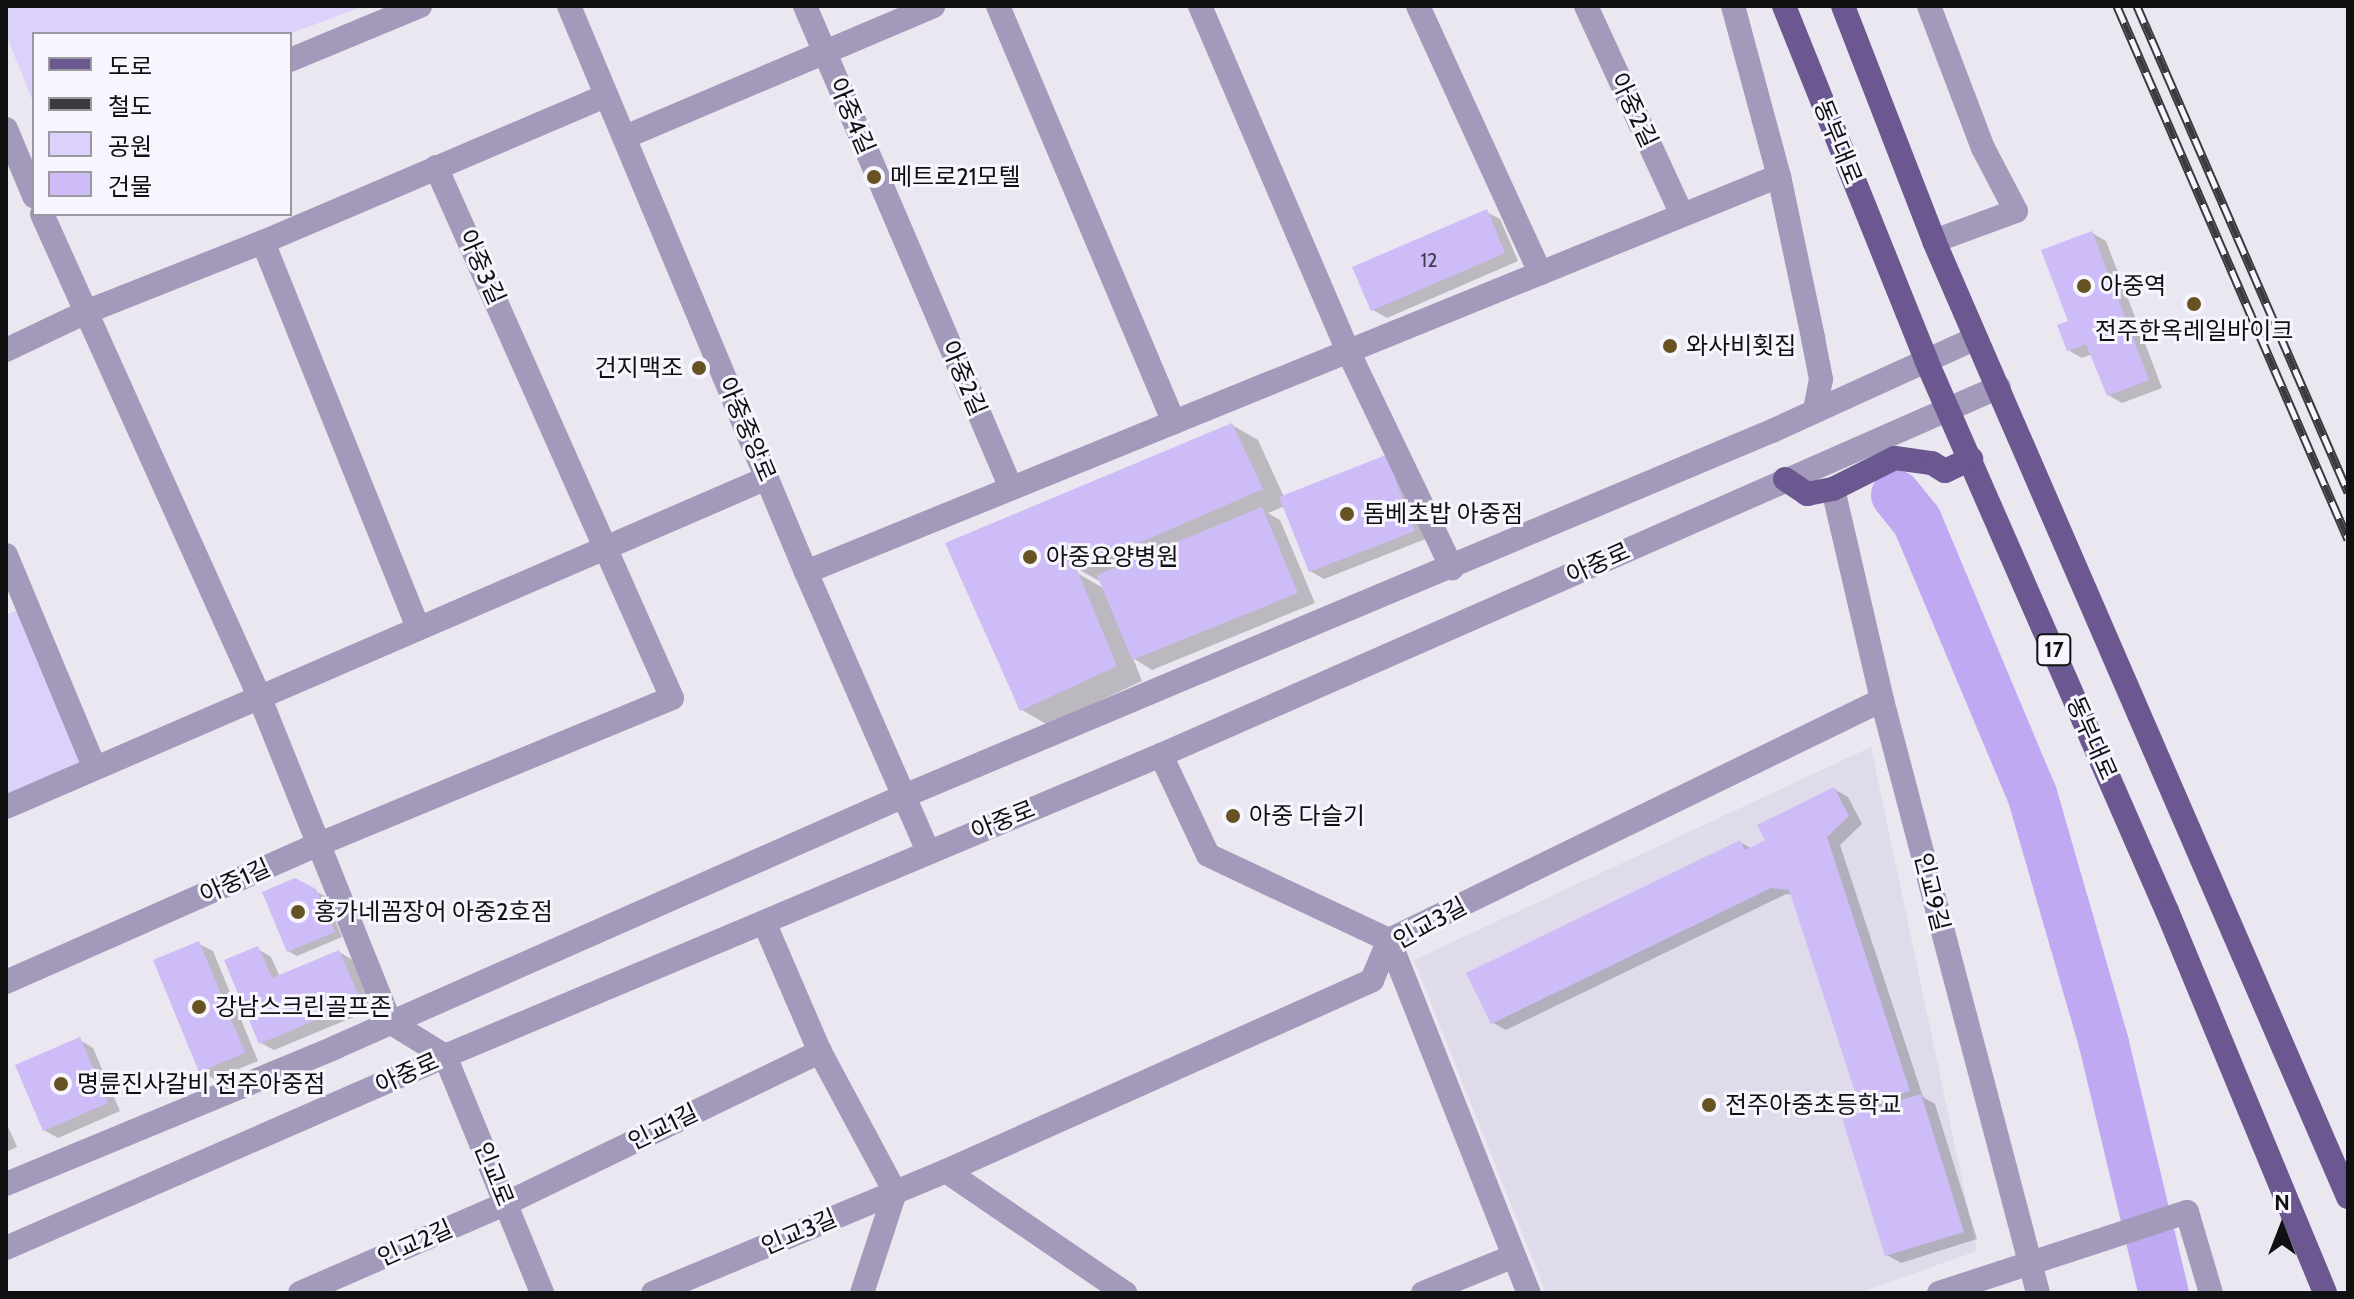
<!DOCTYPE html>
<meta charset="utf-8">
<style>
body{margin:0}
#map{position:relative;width:2354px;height:1299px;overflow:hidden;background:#eae7f0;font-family:Cabin,"Noto Sans KR",sans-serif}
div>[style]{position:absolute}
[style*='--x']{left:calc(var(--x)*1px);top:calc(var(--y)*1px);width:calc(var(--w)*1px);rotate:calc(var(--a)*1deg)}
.built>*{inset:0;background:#dfdbeb}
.green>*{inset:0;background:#dcd1fb}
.shadow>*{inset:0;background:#0003}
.river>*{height:50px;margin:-25px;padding:0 25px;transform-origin:25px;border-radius:25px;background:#c0a9f3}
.building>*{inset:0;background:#cebcf9}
.minor>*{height:24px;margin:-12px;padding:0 12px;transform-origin:12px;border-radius:12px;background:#a39abb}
.major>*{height:24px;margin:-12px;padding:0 12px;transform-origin:12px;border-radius:12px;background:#6b5891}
.rail>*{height:9px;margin-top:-4.5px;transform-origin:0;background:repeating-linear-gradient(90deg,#f7f5fd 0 18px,#3c3a3e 0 36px);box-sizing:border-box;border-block:2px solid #3c3a3e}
.dots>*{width:22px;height:22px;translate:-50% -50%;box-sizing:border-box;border:4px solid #f7f5fd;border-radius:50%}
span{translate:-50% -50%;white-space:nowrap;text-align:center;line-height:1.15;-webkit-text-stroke:6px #f7f5fd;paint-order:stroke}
.number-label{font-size:20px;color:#403a4c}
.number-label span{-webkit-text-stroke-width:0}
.shield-label span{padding:2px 6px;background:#f7f5fd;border:2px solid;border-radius:6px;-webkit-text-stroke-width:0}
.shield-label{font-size:22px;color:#100f12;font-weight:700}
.street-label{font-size:24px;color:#100f12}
.poi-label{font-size:24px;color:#100f12}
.left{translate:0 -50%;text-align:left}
.right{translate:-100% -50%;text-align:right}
.frame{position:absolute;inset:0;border:8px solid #100f12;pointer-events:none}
.legend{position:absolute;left:32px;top:32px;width:260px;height:184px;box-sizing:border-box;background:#f7f5fd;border:2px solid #9b999f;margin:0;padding:10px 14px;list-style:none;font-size:24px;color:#100f12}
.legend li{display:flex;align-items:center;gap:16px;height:40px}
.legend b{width:40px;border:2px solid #9b999f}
.north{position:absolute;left:2242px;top:1187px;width:80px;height:80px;-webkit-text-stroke:6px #f7f5fd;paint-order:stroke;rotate:0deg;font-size:22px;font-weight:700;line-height:32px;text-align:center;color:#100f12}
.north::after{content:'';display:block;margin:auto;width:28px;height:36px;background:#100f12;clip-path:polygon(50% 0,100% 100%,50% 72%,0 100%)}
</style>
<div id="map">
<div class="built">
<div style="clip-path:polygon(1871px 747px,1977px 1251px,1858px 1293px,1546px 1293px,1414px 960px)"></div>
</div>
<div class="green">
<div style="clip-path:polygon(6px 6px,364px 6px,289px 34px,34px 34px,34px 104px,6px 35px)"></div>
<div style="clip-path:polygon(27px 605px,94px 766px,6px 807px,6px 615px)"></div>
</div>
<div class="shadow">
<div style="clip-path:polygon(1486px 212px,1500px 219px,1518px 261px,1387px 318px,1373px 310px)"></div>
<div style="clip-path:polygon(2092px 233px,2106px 241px,2162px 388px,2122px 403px,2108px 395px,2092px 354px,2082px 358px,2068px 350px,2070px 322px)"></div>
<div style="clip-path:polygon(evenodd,1232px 425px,1258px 440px,1284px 497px,1386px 457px,1428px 538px,1324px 579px,1310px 571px,1285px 506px,1268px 513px,1280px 520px,1315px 603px,1152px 670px,1133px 658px,1142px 681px,1048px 725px,1022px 710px,947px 544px,1232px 425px,1069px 564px,1103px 583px,1103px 588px,1067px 567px,1069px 564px)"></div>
<div style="clip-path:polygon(1834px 789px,1848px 797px,1862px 824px,1840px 845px,1923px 1097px,1935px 1104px,1977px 1239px,1901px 1263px,1887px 1255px,1872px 1111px,1862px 1106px,1793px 895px,1786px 894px,1506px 1030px,1492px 1022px,1740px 842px,1752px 849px,1767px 841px)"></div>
<div style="clip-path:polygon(315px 891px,325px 896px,342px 937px,297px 956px,288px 951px)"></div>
<div style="clip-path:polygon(199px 944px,213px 951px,258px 1061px,214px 1079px,200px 1071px)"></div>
<div style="clip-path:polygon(258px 949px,271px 957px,280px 977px,339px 952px,353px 960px,373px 1009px,274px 1050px,261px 1043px)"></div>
<div style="clip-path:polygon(80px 1040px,93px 1048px,120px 1111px,58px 1138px,44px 1130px)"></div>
<div style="clip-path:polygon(6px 1122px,17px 1147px,6px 1152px)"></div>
</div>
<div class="river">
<div style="--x:1896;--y:495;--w:33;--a:51"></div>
<div style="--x:1917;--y:521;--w:296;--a:67.2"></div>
<div style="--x:2032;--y:794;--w:260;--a:73.9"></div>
<div style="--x:2104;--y:1044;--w:256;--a:76.5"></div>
</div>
<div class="building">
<div style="clip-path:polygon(1487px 209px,1505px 253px,1371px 311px,1352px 267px)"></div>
<div style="clip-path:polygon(2092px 231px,2149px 380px,2107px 396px,2086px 344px,2067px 351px,2057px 325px,2068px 321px,2041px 250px)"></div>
<div style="clip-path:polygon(1232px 423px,1263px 489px,1077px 570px,1117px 666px,1020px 711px,945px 543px)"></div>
<div style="clip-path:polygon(1386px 455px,1415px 531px,1309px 572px,1279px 497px)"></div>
<div style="clip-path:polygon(1262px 507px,1298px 593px,1132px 660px,1097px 575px)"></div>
<div style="clip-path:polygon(1834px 787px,1849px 816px,1827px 837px,1910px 1091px,1860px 1107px,1789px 890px,1771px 888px,1491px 1024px,1466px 973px,1740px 840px,1745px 850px,1765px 840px,1757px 825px)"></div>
<div style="clip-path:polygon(295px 878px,316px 889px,335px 932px,287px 952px,262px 892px)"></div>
<div style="clip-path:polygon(199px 941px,245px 1053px,199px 1072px,153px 960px)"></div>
<div style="clip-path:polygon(258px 946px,272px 978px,339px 950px,361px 1001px,259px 1044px,224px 960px)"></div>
<div style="clip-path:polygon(80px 1037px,108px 1103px,43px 1131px,15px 1065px)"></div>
<div style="clip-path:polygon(1921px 1094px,1964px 1232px,1885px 1256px,1842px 1118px)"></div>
</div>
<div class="minor">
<div style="--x:569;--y:6;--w:614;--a:67.28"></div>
<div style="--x:806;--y:572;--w:305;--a:66.4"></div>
<div style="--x:805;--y:6;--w:524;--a:66.86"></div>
<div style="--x:998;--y:6;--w:452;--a:67.1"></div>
<div style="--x:1200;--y:6;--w:375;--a:66.8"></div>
<div style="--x:1348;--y:351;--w:241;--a:64.4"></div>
<div style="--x:1418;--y:6;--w:294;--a:65.4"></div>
<div style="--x:1586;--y:6;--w:230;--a:65.3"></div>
<div style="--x:1733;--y:6;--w:176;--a:74.9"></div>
<div style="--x:1779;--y:176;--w:166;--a:78.1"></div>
<div style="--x:1813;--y:338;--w:42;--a:79"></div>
<div style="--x:1821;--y:379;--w:32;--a:101"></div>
<div style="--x:1929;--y:6;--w:152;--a:69.2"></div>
<div style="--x:1983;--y:148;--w:71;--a:62.4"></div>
<div style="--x:2016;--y:211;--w:87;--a:159.9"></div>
<div style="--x:290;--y:60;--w:141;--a:-22.6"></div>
<div style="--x:6;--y:129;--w:73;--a:67.3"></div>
<div style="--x:625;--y:137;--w:335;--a:-23"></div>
<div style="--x:42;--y:214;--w:529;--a:65.76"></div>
<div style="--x:259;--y:696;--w:351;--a:68.1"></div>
<div style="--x:390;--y:1022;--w:65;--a:31.7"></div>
<div style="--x:445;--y:1056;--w:256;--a:67.7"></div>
<div style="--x:263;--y:242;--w:416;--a:68.1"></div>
<div style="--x:6;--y:350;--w:89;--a:-25.4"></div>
<div style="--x:86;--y:312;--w:190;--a:-21.6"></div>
<div style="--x:263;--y:242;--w:372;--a:-23.1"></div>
<div style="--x:1833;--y:489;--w:217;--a:76.9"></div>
<div style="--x:1882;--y:700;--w:613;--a:75.26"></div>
<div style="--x:6;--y:555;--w:229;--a:67.4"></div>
<div style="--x:806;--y:572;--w:1050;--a:-22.15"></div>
<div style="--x:1161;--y:755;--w:110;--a:64.8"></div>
<div style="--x:1208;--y:855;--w:200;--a:25.2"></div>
<div style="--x:1389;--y:940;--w:380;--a:68.4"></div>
<div style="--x:6;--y:807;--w:829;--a:-23.38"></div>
<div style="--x:764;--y:922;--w:142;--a:66.7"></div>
<div style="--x:820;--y:1052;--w:159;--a:61.8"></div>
<div style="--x:895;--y:1192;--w:106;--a:108.1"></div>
<div style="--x:6;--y:982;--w:340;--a:-23.8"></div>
<div style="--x:317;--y:845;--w:384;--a:-22.5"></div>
<div style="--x:672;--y:698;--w:581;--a:-113.96"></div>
<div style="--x:946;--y:1171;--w:217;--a:34.3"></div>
<div style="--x:6;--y:1184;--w:357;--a:-22.5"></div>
<div style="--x:336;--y:1047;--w:621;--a:-23.84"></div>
<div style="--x:904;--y:796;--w:942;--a:-22.81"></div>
<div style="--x:1772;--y:431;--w:224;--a:-24.5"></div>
<div style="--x:6;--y:1248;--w:479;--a:-23.6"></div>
<div style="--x:445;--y:1056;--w:777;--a:-22.8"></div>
<div style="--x:1161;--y:755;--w:915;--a:-23.71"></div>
<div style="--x:300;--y:1293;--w:226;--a:-23.5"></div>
<div style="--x:507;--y:1203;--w:348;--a:-25.8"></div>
<div style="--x:653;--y:1293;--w:317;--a:-22.6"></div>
<div style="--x:946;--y:1171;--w:467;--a:-24.1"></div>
<div style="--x:1372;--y:980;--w:43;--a:-67"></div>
<div style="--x:1389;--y:940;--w:548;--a:-25.96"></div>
<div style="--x:1423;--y:1293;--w:98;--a:-22.1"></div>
<div style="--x:1939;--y:1293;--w:261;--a:-18.1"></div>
<div style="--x:2187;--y:1212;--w:84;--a:73.5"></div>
</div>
<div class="major">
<div style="--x:1784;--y:6;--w:381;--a:68.1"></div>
<div style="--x:1926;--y:360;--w:601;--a:66.38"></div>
<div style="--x:2167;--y:911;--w:413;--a:67.5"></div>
<div style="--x:1843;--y:6;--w:252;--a:68.8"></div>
<div style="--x:1934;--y:241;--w:1042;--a:66.58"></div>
<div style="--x:1785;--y:479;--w:27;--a:34"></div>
<div style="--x:1807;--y:494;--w:26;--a:-11"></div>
<div style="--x:1833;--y:489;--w:69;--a:-26.6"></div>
<div style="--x:1895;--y:458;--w:37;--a:8"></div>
<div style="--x:1932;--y:463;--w:15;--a:32"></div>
<div style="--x:1945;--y:471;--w:29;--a:-25"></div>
</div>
<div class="rail">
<div style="--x:2117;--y:6;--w:581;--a:66.57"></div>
<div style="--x:2137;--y:6;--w:530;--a:66.53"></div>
</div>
<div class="dots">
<div style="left:874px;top:177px;background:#665321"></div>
<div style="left:2084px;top:286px;background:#665321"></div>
<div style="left:2194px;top:304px;background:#665321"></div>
<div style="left:1670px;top:346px;background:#665321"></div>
<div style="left:699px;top:368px;background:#665321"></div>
<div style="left:1347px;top:514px;background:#665321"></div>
<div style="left:1030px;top:557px;background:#665321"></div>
<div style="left:1233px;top:816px;background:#665321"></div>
<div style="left:298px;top:912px;background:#665321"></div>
<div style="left:199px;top:1007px;background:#665321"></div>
<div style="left:61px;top:1084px;background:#665321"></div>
<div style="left:1709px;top:1105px;background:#665321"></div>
</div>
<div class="number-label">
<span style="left:1429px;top:260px">12</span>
</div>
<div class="shield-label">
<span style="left:2054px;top:650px">17</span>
</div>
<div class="street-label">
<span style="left:1634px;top:110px;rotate:65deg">아중2길</span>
<span style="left:852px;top:116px;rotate:67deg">아중4길</span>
<span style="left:1838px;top:142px;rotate:68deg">동부대로</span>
<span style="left:482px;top:267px;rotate:66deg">아중3길</span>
<span style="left:964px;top:378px;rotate:67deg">아중2길</span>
<span style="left:747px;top:429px;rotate:67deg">아중중앙로</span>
<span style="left:1598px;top:563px;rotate:-24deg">아중로</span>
<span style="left:2092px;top:738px;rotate:66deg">동부대로</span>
<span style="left:1003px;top:820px;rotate:-22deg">아중로</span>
<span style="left:235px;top:881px;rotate:-24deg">아중1길</span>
<span style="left:1932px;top:892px;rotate:76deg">인교9길</span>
<span style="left:1430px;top:923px;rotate:-29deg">인교3길</span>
<span style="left:407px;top:1073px;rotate:-24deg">아중로</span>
<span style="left:663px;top:1127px;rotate:-26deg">인교1길</span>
<span style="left:494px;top:1174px;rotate:68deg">인교로</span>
<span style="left:799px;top:1232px;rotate:-23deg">인교3길</span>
<span style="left:415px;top:1243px;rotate:-24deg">인교2길</span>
</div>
<div class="poi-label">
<span class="left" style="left:890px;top:177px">메트로21모텔</span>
<span class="left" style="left:2100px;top:286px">아중역</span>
<span style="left:2194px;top:331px">전주한옥레일바이크</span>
<span class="left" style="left:1686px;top:346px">와사비횟집</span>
<span class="right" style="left:683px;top:368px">건지맥조</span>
<span class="left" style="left:1363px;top:514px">돔베초밥 아중점</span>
<span class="left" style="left:1046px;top:557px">아중요양병원</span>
<span class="left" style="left:1249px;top:816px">아중 다슬기</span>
<span class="left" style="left:314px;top:912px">홍가네꼼장어 아중2호점</span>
<span class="left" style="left:215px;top:1007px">강남스크린골프존</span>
<span class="left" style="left:77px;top:1084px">명륜진사갈비 전주아중점</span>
<span class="left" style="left:1725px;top:1105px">전주아중초등학교</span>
</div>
<div class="frame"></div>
<ul class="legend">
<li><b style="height:10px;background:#6b5891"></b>도로</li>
<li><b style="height:10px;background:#3c3a3e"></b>철도</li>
<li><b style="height:22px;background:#dcd1fb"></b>공원</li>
<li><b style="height:22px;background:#cebcf9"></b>건물</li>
</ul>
<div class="north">N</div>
</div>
